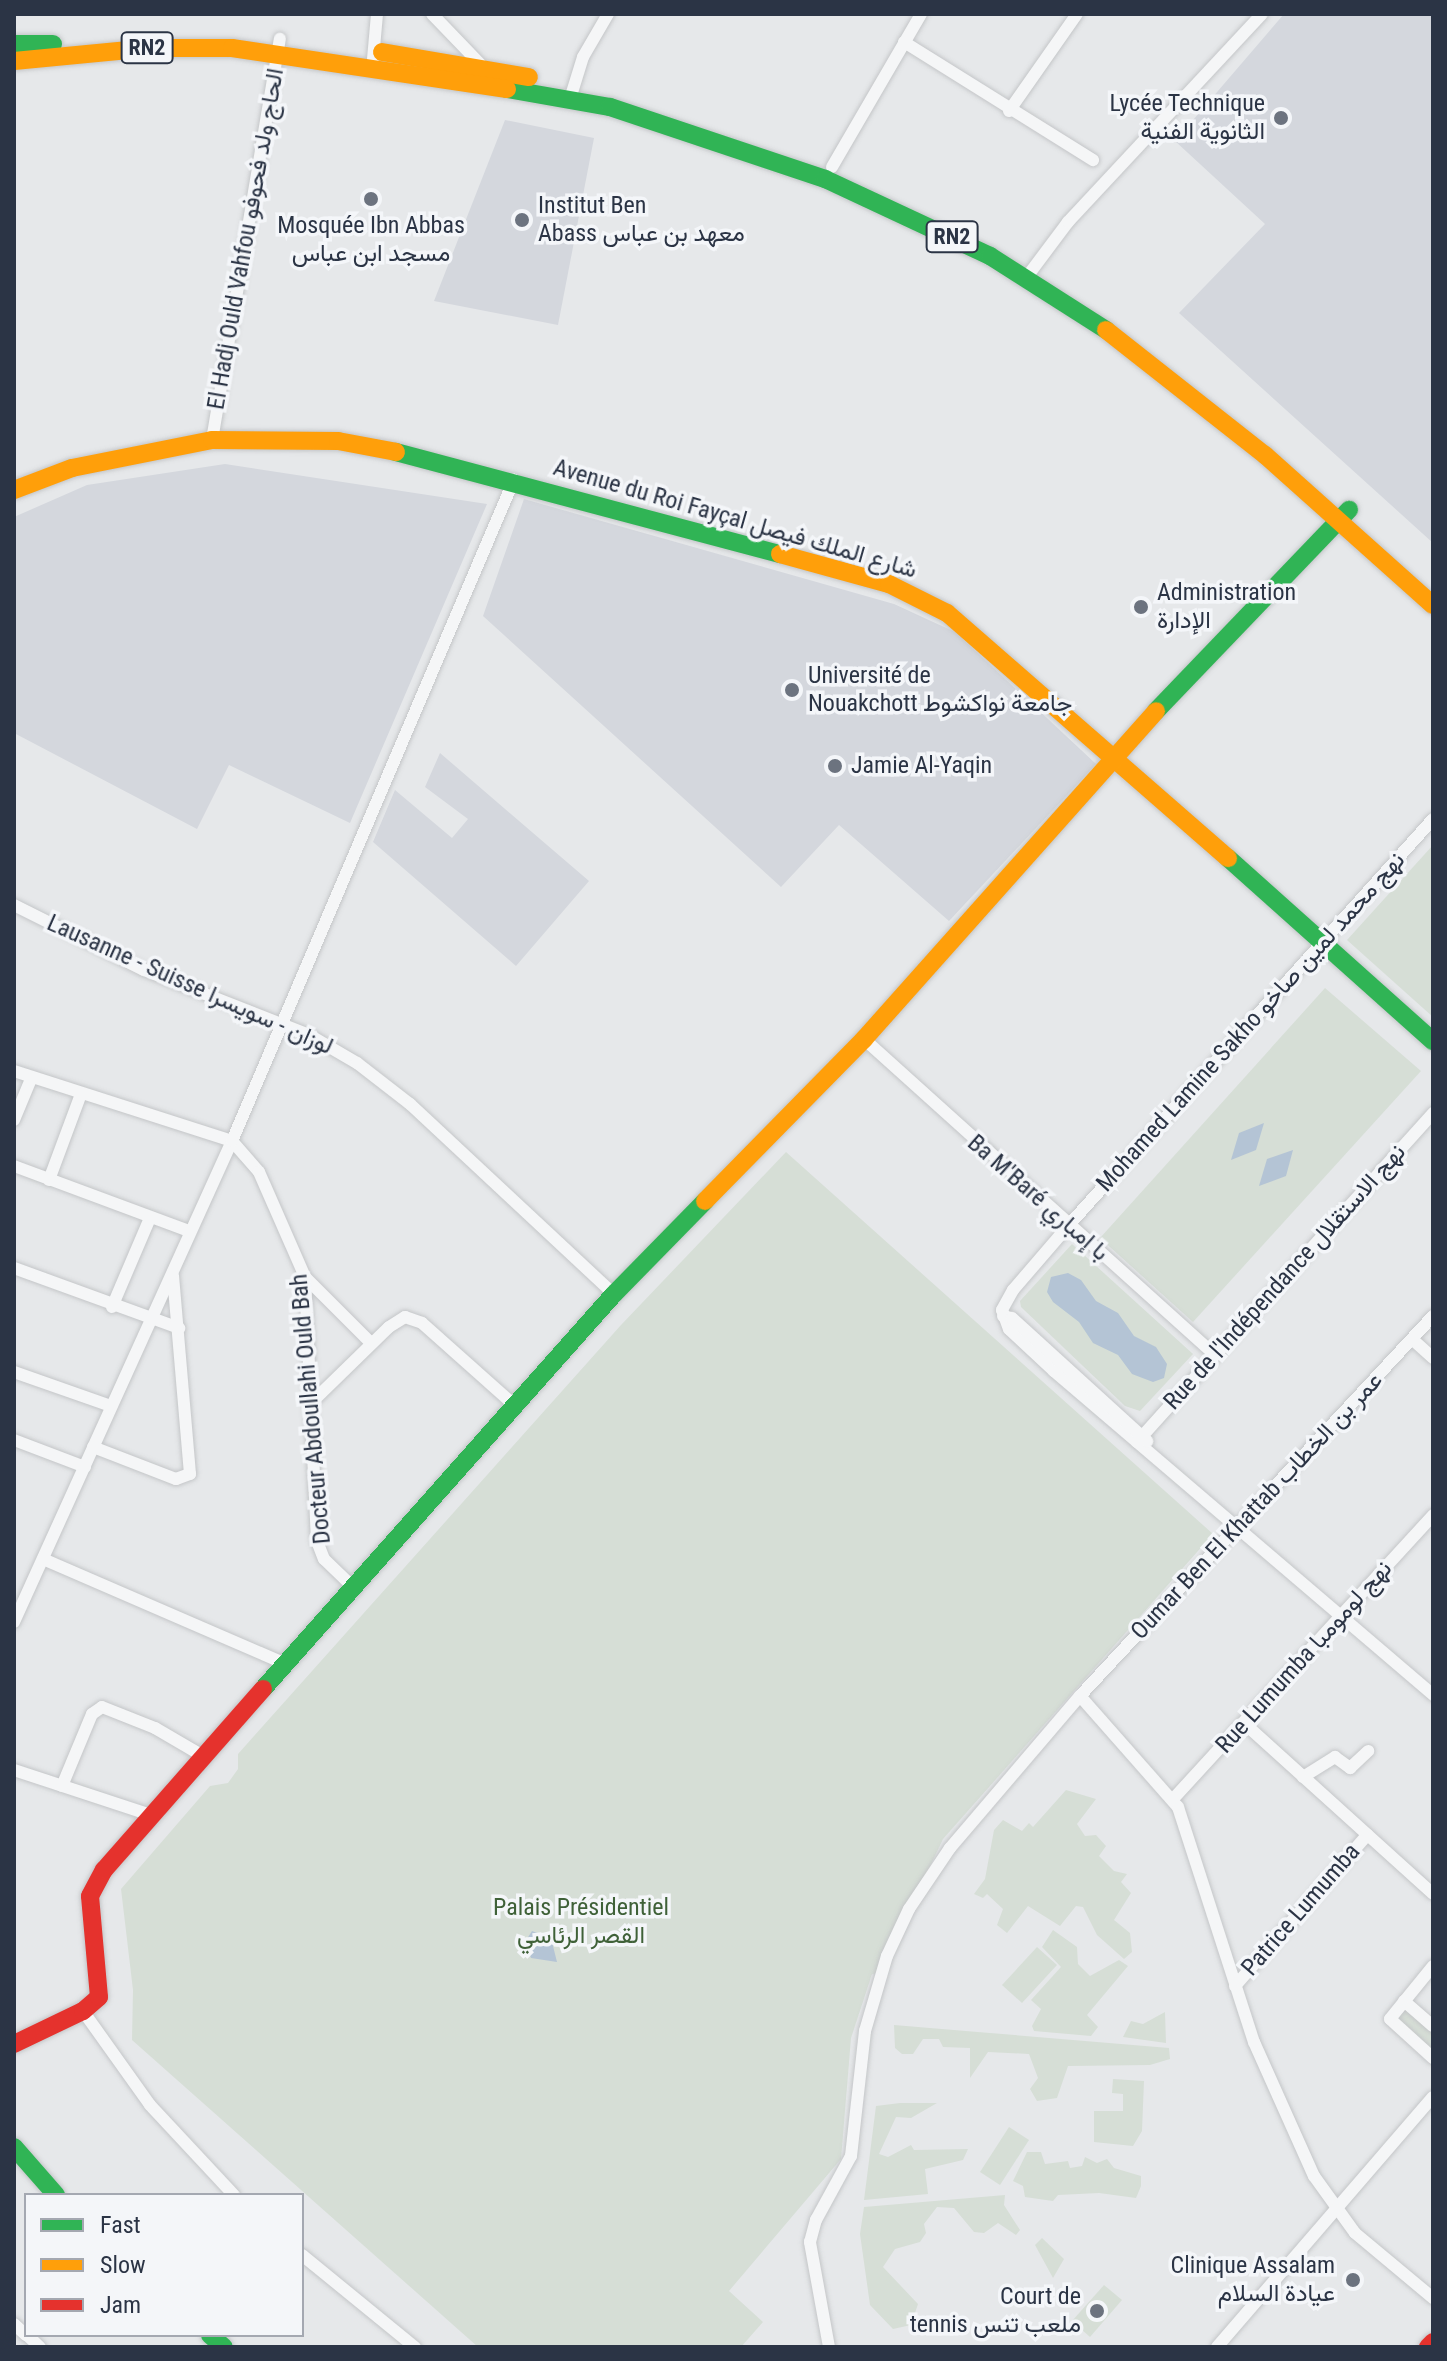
<!DOCTYPE html>
<meta charset="utf-8">
<style>
body{margin:0}
#map{position:relative;width:1447px;height:2361px;overflow:hidden;background:#e6e8ea;font-family:"Roboto Condensed",Vazirmatn,sans-serif}
div>[style]{position:absolute}
[style*='--x']{left:calc(var(--x)*1px);top:calc(var(--y)*1px);width:calc(var(--w)*1px);rotate:calc(var(--a)*1deg)}
.built>*{inset:0;background:#d4d7dd}
.green>*{inset:0;background:#d6ded6}
.water>*{inset:0;background:#b4c4d5}
.roads{filter:drop-shadow(0 0 2px #c4c6c8) drop-shadow(0 0 2px #c4c6c8)}
.street>*{height:12px;margin:-6px;padding:0 6px;transform-origin:6px;border-radius:6px;background:#f5f6f7}
.fast>*{height:18px;margin:-9px;padding:0 9px;transform-origin:9px;border-radius:9px;background:#30b455}
.slow>*{height:18px;margin:-9px;padding:0 9px;transform-origin:9px;border-radius:9px;background:#ff9f0a}
.jam>*{height:18px;margin:-9px;padding:0 9px;transform-origin:9px;border-radius:9px;background:#e5322d}
.dots>*{width:22px;height:22px;translate:-50% -50%;box-sizing:border-box;border:4px solid #f4f6f9;border-radius:50%}
span{translate:-50% -50%;white-space:nowrap;text-align:center;line-height:1.15;-webkit-text-stroke:7px #f4f6f9;paint-order:stroke}
.shield-label span{padding:2px 6px;background:#f4f6f9;border:2px solid;border-radius:6px;-webkit-text-stroke-width:0}
.shield-label{font-size:22px;color:#2b3445;font-weight:700}
.poi-label{font-size:24px;color:#2b3445}
.right{translate:-100% -50%;text-align:right}
.left{translate:0 -50%;text-align:left}
.street-label{font-size:24px;color:#2b3445}
.park-label{font-size:24px;color:#3f6138}
.frame{position:absolute;inset:0;border:16px solid #2b3445;pointer-events:none}
.legend{position:absolute;left:24px;top:2193px;width:280px;height:144px;box-sizing:border-box;background:#f4f6f9;border:2px solid #a4a8b1;margin:0;padding:10px 14px;list-style:none;font-size:24px;color:#2b3445}
.legend li{display:flex;align-items:center;gap:16px;height:40px}
.legend b{width:40px;border:2px solid #a4a8b1}
</style>
<div id="map">
<div class="built">
<div style="clip-path:polygon(1284px 14px,1433px 14px,1433px 543px,1179px 313px,1265px 224px,1175px 141px)"></div>
<div style="clip-path:polygon(505px 120px,594px 138px,558px 325px,434px 301px)"></div>
<div style="clip-path:polygon(225px 464px,487px 504px,350px 823px,229px 765px,197px 829px,14px 733px,14px 517px,87px 485px)"></div>
<div style="clip-path:polygon(524px 499px,894px 604px,955px 632px,1096px 764px,949px 921px,839px 825px,781px 887px,483px 616px)"></div>
<div style="clip-path:polygon(440px 753px,589px 881px,516px 966px,373px 842px,395px 790px,452px 838px,468px 819px,425px 787px)"></div>
</div>
<div class="green">
<div style="clip-path:polygon(1433px 845px,1433px 1017px,1347px 940px)"></div>
<div style="clip-path:polygon(1325px 988px,1421px 1071px,1193px 1322px,1100px 1238px)"></div>
<div style="clip-path:polygon(786px 1152px,1213px 1534px,943px 1839px,878px 1975px,872px 1974px,851px 2038px,841px 2159px,729px 2291px,763px 2322px,741px 2347px,478px 2347px,132px 2040px,133px 1990px,121px 1889px,210px 1786px,228px 1783px,238px 1769px,238px 1754px,621px 1325px)"></div>
<div style="clip-path:polygon(1072px 1244px,1193px 1354px,1140px 1411px,1125px 1406px,1021px 1307px,1020px 1301px)"></div>
<div style="clip-path:polygon(1066px 1790px,1096px 1799px,1077px 1824px,1085px 1836px,1096px 1835px,1106px 1846px,1099px 1856px,1114px 1871px,1127px 1874px,1121px 1882px,1131px 1893px,1114px 1920px,1130px 1933px,1132px 1952px,1124px 1959px,1097px 1935px,1083px 1907px,1076px 1906px,1060px 1926px,1028px 1906px,1007px 1933px,997px 1925px,1003px 1909px,987px 1894px,983px 1898px,974px 1894px,985px 1879px,994px 1830px,1003px 1820px,1022px 1831px,1029px 1823px,1033px 1827px)"></div>
<div style="clip-path:polygon(1053px 1930px,1077px 1947px,1078px 1964px,1090px 1976px,1119px 1960px,1128px 1966px,1087px 2015px,1098px 2027px,1091px 2036px,1034px 2031px,1032px 2026px,1041px 2009px,1031px 2000px,1061px 1967px,1042px 1947px)"></div>
<div style="clip-path:polygon(1037px 1947px,1057px 1965px,1022px 2003px,1002px 1985px)"></div>
<div style="clip-path:polygon(1408px 2006px,1433px 2028px,1433px 2050px,1398px 2019px)"></div>
<div style="clip-path:polygon(1165px 2012px,1166px 2043px,1123px 2037px,1131px 2021px,1143px 2024px)"></div>
<div style="clip-path:polygon(894px 2025px,1169px 2048px,1170px 2059px,1150px 2065px,1068px 2066px,1057px 2098px,1037px 2101px,1030px 2089px,1038px 2078px,1029px 2054px,988px 2052px,970px 2078px,970px 2048px,943px 2047px,939px 2039px,923px 2039px,913px 2054px,902px 2054px,895px 2048px)"></div>
<div style="clip-path:polygon(1113px 2079px,1144px 2081px,1142px 2131px,1133px 2146px,1094px 2142px,1094px 2111px,1123px 2111px,1123px 2094px,1112px 2093px)"></div>
<div style="clip-path:polygon(900px 2103px,937px 2103px,911px 2118px,896px 2117px,879px 2154px,888px 2157px,911px 2145px,914px 2150px,968px 2149px,963px 2160px,925px 2169px,928px 2194px,864px 2200px,876px 2106px)"></div>
<div style="clip-path:polygon(1009px 2127px,1029px 2140px,1000px 2185px,980px 2172px)"></div>
<div style="clip-path:polygon(1027px 2152px,1041px 2152px,1045px 2164px,1068px 2161px,1070px 2168px,1082px 2166px,1085px 2157px,1097px 2163px,1107px 2159px,1114px 2168px,1141px 2176px,1141px 2186px,1136px 2198px,1099px 2193px,1058px 2195px,1053px 2201px,1025px 2197px,1023px 2186px,1013px 2181px)"></div>
<div style="clip-path:polygon(1005px 2195px,1004px 2205px,1020px 2230px,1016px 2235px,998px 2223px,984px 2233px,974px 2232px,954px 2208px,937px 2207px,924px 2224px,926px 2233px,920px 2242px,895px 2249px,883px 2267px,918px 2304px,911px 2325px,893px 2329px,870px 2305px,860px 2234px,864px 2207px)"></div>
<div style="clip-path:polygon(1042px 2238px,1064px 2259px,1053px 2278px,1035px 2245px)"></div>
<div style="clip-path:polygon(1104px 2285px,1122px 2300px,1090px 2337px,1072px 2321px)"></div>
</div>
<div class="water">
<div style="clip-path:polygon(1264px 1123px,1256px 1150px,1231px 1160px,1239px 1133px)"></div>
<div style="clip-path:polygon(1293px 1150px,1286px 1176px,1259px 1186px,1267px 1159px)"></div>
<div style="clip-path:polygon(1068px 1273px,1081px 1280px,1096px 1301px,1118px 1313px,1134px 1336px,1156px 1347px,1167px 1364px,1164px 1378px,1153px 1382px,1132px 1374px,1118px 1355px,1093px 1343px,1079px 1322px,1053px 1302px,1047px 1292px,1051px 1277px)"></div>
<div style="clip-path:polygon(532px 1931px,551px 1938px,557px 1962px,531px 1958px,525px 1942px)"></div>
</div>
<div class="roads">
<div class="street">
<div style="--x:432;--y:14;--w:71;--a:46.1"></div>
<div style="--x:904;--y:42;--w:223;--a:32"></div>
<div style="--x:373;--y:59;--w:45;--a:-84.9"></div>
<div style="--x:570;--y:99;--w:44;--a:-72.8"></div>
<div style="--x:583;--y:57;--w:50;--a:-59.8"></div>
<div style="--x:1009;--y:111;--w:118;--a:-55"></div>
<div style="--x:832;--y:167;--w:177;--a:-59.8"></div>
<div style="--x:1026;--y:278;--w:70;--a:-53.1"></div>
<div style="--x:1068;--y:222;--w:284;--a:-47"></div>
<div style="--x:212;--y:440;--w:407;--a:-80.4"></div>
<div style="--x:1433;--y:819;--w:545;--a:131.88"></div>
<div style="--x:1069;--y:1225;--w:86;--a:130.7"></div>
<div style="--x:1013;--y:1290;--w:23;--a:119"></div>
<div style="--x:1002;--y:1310;--w:20;--a:70"></div>
<div style="--x:1009;--y:1329;--w:62;--a:43"></div>
<div style="--x:1054;--y:1371;--w:499;--a:40.5"></div>
<div style="--x:14;--y:905;--w:145;--a:26.6"></div>
<div style="--x:144;--y:970;--w:177;--a:21.5"></div>
<div style="--x:309;--y:1035;--w:56;--a:30.3"></div>
<div style="--x:357;--y:1063;--w:67;--a:37.7"></div>
<div style="--x:410;--y:1104;--w:279;--a:43"></div>
<div style="--x:864;--y:1039;--w:471;--a:42"></div>
<div style="--x:14;--y:1071;--w:229;--a:17.8"></div>
<div style="--x:232;--y:1141;--w:41;--a:48.9"></div>
<div style="--x:259;--y:1172;--w:115;--a:66.3"></div>
<div style="--x:305;--y:1277;--w:264;--a:87.4"></div>
<div style="--x:317;--y:1541;--w:19;--a:69"></div>
<div style="--x:324;--y:1559;--w:40;--a:44"></div>
<div style="--x:14;--y:1120;--w:44;--a:-67.5"></div>
<div style="--x:14;--y:1166;--w:187;--a:20.4"></div>
<div style="--x:49;--y:1180;--w:92;--a:-69.6"></div>
<div style="--x:14;--y:1268;--w:176;--a:20"></div>
<div style="--x:305;--y:1277;--w:93;--a:45"></div>
<div style="--x:112;--y:1307;--w:97;--a:-66.9"></div>
<div style="--x:1003;--y:1316;--w:9;--a:13"></div>
<div style="--x:1012;--y:1318;--w:183;--a:42.3"></div>
<div style="--x:1412;--y:1339;--w:28;--a:42"></div>
<div style="--x:14;--y:1372;--w:103;--a:19.3"></div>
<div style="--x:310;--y:1404;--w:110;--a:-44.3"></div>
<div style="--x:389;--y:1327;--w:19;--a:-32"></div>
<div style="--x:405;--y:1317;--w:18;--a:19"></div>
<div style="--x:422;--y:1323;--w:123;--a:41.7"></div>
<div style="--x:14;--y:1440;--w:76;--a:20.8"></div>
<div style="--x:1137;--y:1442;--w:443;--a:-48"></div>
<div style="--x:93;--y:1447;--w:89;--a:21.1"></div>
<div style="--x:176;--y:1479;--w:15;--a:-20"></div>
<div style="--x:190;--y:1474;--w:199;--a:-94.9"></div>
<div style="--x:43;--y:1559;--w:262;--a:23.4"></div>
<div style="--x:14;--y:1622;--w:528;--a:-65.62"></div>
<div style="--x:232;--y:1141;--w:719;--a:-66.9"></div>
<div style="--x:1080;--y:1696;--w:148;--a:48.6"></div>
<div style="--x:1178;--y:1807;--w:247;--a:72.1"></div>
<div style="--x:1254;--y:2042;--w:147;--a:65.9"></div>
<div style="--x:1314;--y:2176;--w:70;--a:54.3"></div>
<div style="--x:1355;--y:2233;--w:102;--a:39.8"></div>
<div style="--x:1245;--y:1724;--w:253;--a:42.1"></div>
<div style="--x:14;--y:1770;--w:144;--a:18.2"></div>
<div style="--x:1303;--y:1777;--w:38;--a:-32"></div>
<div style="--x:1335;--y:1757;--w:19;--a:36"></div>
<div style="--x:1350;--y:1768;--w:25;--a:-43"></div>
<div style="--x:62;--y:1786;--w:78;--a:-67.4"></div>
<div style="--x:92;--y:1714;--w:12;--a:-35"></div>
<div style="--x:102;--y:1707;--w:57;--a:21.6"></div>
<div style="--x:155;--y:1728;--w:56;--a:30.3"></div>
<div style="--x:1174;--y:1798;--w:384;--a:-47.5"></div>
<div style="--x:1433;--y:1966;--w:68;--a:129.1"></div>
<div style="--x:1390;--y:2019;--w:58;--a:42.2"></div>
<div style="--x:1235;--y:1986;--w:201;--a:-48.8"></div>
<div style="--x:1404;--y:2001;--w:38;--a:41"></div>
<div style="--x:83;--y:2011;--w:115;--a:54.5"></div>
<div style="--x:150;--y:2105;--w:123;--a:47"></div>
<div style="--x:302;--y:2255;--w:146;--a:39.2"></div>
<div style="--x:14;--y:2324;--w:16;--a:43"></div>
<div style="--x:27;--y:2335;--w:18;--a:43"></div>
<div style="--x:829;--y:2347;--w:107;--a:-100.3"></div>
<div style="--x:810;--y:2242;--w:23;--a:-75"></div>
<div style="--x:816;--y:2220;--w:73;--a:-61.3"></div>
<div style="--x:851;--y:2156;--w:126;--a:-83.6"></div>
<div style="--x:865;--y:2031;--w:78;--a:-73.7"></div>
<div style="--x:887;--y:1956;--w:52;--a:-64.9"></div>
<div style="--x:909;--y:1909;--w:73;--a:-56.1"></div>
<div style="--x:950;--y:1848;--w:200;--a:-49.5"></div>
<div style="--x:1080;--y:1696;--w:519;--a:-47.11"></div>
<div style="--x:1217;--y:2347;--w:330;--a:-49.2"></div>
</div>
<div class="fast">
<div style="--x:14;--y:44;--w:39;--a:0"></div>
<div style="--x:507;--y:89;--w:105;--a:9.9"></div>
<div style="--x:610;--y:107;--w:227;--a:18.5"></div>
<div style="--x:825;--y:179;--w:182;--a:25"></div>
<div style="--x:990;--y:256;--w:138;--a:32.5"></div>
<div style="--x:396;--y:452;--w:397;--a:14.9"></div>
<div style="--x:1156;--y:711;--w:279;--a:-46.2"></div>
<div style="--x:1228;--y:858;--w:275;--a:41.8"></div>
<div style="--x:263;--y:1689;--w:528;--a:-48.38"></div>
<div style="--x:614;--y:1294;--w:130;--a:-45.6"></div>
<div style="--x:14;--y:2147;--w:64;--a:48.8"></div>
<div style="--x:210;--y:2335;--w:18;--a:41"></div>
</div>
<div class="slow">
<div style="--x:382;--y:52;--w:149;--a:9.7"></div>
<div style="--x:14;--y:61;--w:136;--a:-5.5"></div>
<div style="--x:149;--y:48;--w:83;--a:0"></div>
<div style="--x:232;--y:48;--w:278;--a:8.5"></div>
<div style="--x:1106;--y:330;--w:202;--a:38.2"></div>
<div style="--x:1265;--y:455;--w:225;--a:41.8"></div>
<div style="--x:14;--y:490;--w:62;--a:-20.8"></div>
<div style="--x:72;--y:468;--w:143;--a:-11.3"></div>
<div style="--x:212;--y:440;--w:126;--a:0.5"></div>
<div style="--x:338;--y:441;--w:59;--a:10.7"></div>
<div style="--x:780;--y:554;--w:113;--a:15.4"></div>
<div style="--x:889;--y:584;--w:65;--a:26.6"></div>
<div style="--x:947;--y:613;--w:373;--a:41.1"></div>
<div style="--x:705;--y:1201;--w:227;--a:-45.5"></div>
<div style="--x:864;--y:1039;--w:439;--a:-48.3"></div>
</div>
<div class="jam">
<div style="--x:14;--y:2044;--w:76;--a:-25.6"></div>
<div style="--x:83;--y:2011;--w:21;--a:-41"></div>
<div style="--x:99;--y:1997;--w:101;--a:-95.1"></div>
<div style="--x:90;--y:1896;--w:30;--a:-62"></div>
<div style="--x:104;--y:1870;--w:241;--a:-48.7"></div>
<div style="--x:1428;--y:2347;--w:7;--a:-45"></div>
</div>
</div>
<div class="dots">
<div style="left:1281px;top:118px;background:#6c737f"></div>
<div style="left:371px;top:199px;background:#6c737f"></div>
<div style="left:522px;top:220px;background:#6c737f"></div>
<div style="left:1141px;top:607px;background:#6c737f"></div>
<div style="left:792px;top:690px;background:#6c737f"></div>
<div style="left:835px;top:766px;background:#6c737f"></div>
<div style="left:1353px;top:2280px;background:#6c737f"></div>
<div style="left:1097px;top:2311px;background:#6c737f"></div>
</div>
<div class="shield-label">
<span style="left:147px;top:48px">RN2</span>
<span style="left:952px;top:237px">RN2</span>
</div>
<div class="poi-label">
<span class="right" style="left:1265px;top:118px">Lycée Technique<br>الثانوية الفنية</span>
<span class="left" style="left:538px;top:220px">Institut Ben<br>Abass معهد بن عباس</span>
<span style="left:371px;top:240px">Mosquée Ibn Abbas<br>مسجد ابن عباس</span>
<span class="left" style="left:1157px;top:607px">Administration<br>الإدارة</span>
<span class="left" style="left:808px;top:690px">Université de<br>Nouakchott جامعة نواكشوط</span>
<span class="left" style="left:851px;top:766px">Jamie Al-Yaqin</span>
<span class="right" style="left:1335px;top:2280px">Clinique Assalam<br>عيادة السلام</span>
<span class="right" style="left:1081px;top:2311px">Court de<br>tennis ملعب تنس</span>
</div>
<div class="street-label">
<span style="left:246px;top:239px;rotate:-80deg">El Hadj Ould Vahfou الحاج ولد فحوفو</span>
<span style="left:735px;top:519px;rotate:16deg">Avenue du Roi Fayçal شارع الملك فيصل</span>
<span style="left:190px;top:985px;rotate:24deg">Lausanne - Suisse لوزان - سويسرا</span>
<span style="left:1251px;top:1022px;rotate:-48deg">Mohamed Lamine Sakho نهج محمد لمين صاخو</span>
<span style="left:1038px;top:1198px;rotate:41deg">Ba M'Baré با إمباري</span>
<span style="left:1285px;top:1277px;rotate:-48deg">Rue de l'Indépendance نهج الاستقلال</span>
<span style="left:311px;top:1409px;rotate:-95deg">Docteur Abdoullahi Ould Bah</span>
<span style="left:1257px;top:1506px;rotate:-47deg">Oumar Ben El Khattab عمر بن الخطاب</span>
<span style="left:1304px;top:1657px;rotate:-48deg">Rue Lumumba نهج لومومبا</span>
<span style="left:1301px;top:1910px;rotate:-49deg">Patrice Lumumba</span>
</div>
<div class="park-label">
<span style="left:581px;top:1922px">Palais Présidentiel<br>القصر الرئاسي</span>
</div>
<div class="frame"></div>
<ul class="legend">
<li><b style="height:10px;background:#30b455"></b>Fast</li>
<li><b style="height:10px;background:#ff9f0a"></b>Slow</li>
<li><b style="height:10px;background:#e5322d"></b>Jam</li>
</ul>
</div>
